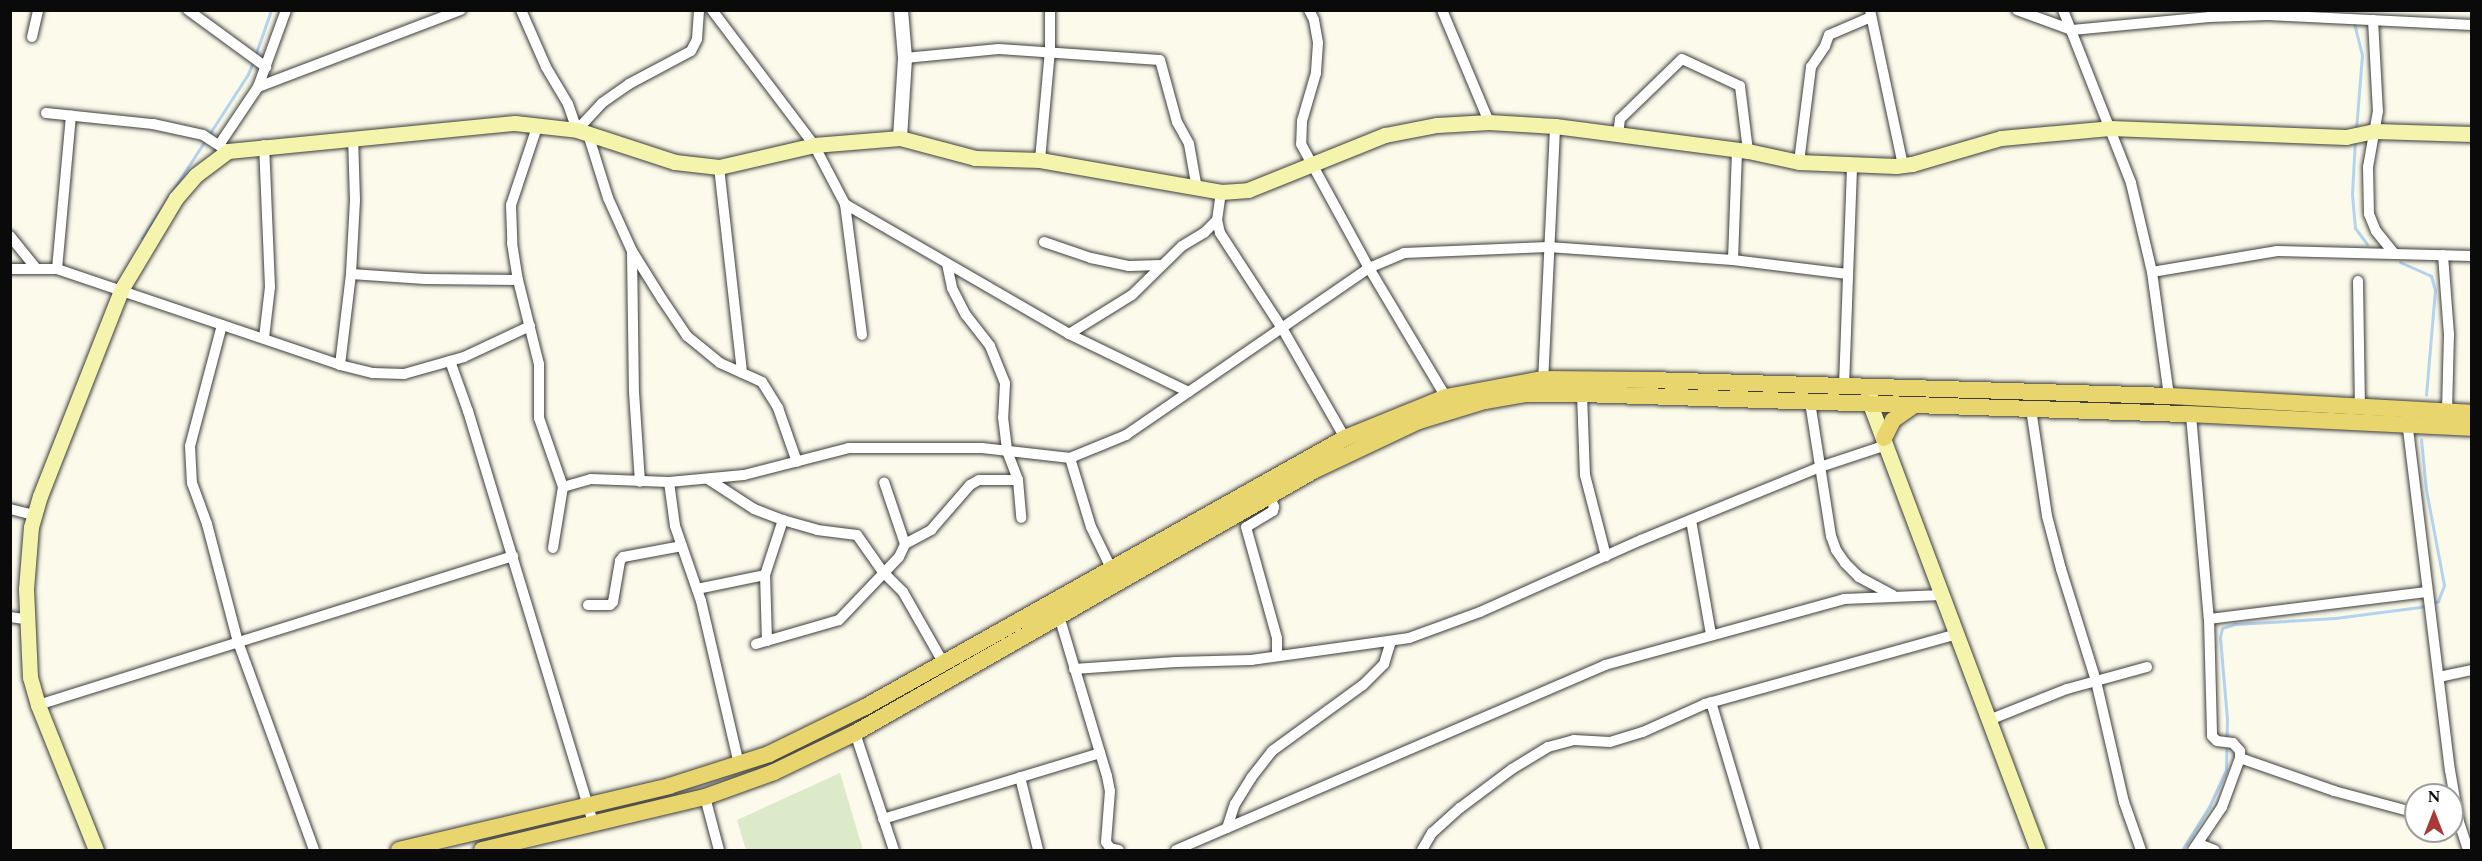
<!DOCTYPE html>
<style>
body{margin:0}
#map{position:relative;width:2482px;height:861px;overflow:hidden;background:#fcfaea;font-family:Spectral,serif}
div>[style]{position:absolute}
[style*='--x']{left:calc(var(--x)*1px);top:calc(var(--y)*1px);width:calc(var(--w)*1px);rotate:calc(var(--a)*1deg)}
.pitch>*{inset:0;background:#dceac9}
.stream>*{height:3px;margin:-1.5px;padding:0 1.5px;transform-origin:1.5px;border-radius:1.5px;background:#b4d3ee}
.roads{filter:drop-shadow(0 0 2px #3d3d3d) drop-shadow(0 0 2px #3d3d3d)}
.minor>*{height:10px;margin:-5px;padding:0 5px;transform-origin:5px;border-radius:5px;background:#fff}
.tertiary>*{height:14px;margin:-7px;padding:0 7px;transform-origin:7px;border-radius:7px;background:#fff}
.secondary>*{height:15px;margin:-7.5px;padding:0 7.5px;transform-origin:7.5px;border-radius:7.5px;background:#f5f4ac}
.primary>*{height:16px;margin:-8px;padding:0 8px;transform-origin:8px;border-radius:8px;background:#e8d56e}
span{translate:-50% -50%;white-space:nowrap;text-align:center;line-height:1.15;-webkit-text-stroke:6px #fff;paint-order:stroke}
.frame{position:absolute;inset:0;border:12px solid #0a0a0a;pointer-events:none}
.north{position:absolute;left:2404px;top:783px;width:60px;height:60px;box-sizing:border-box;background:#fff;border:2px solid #9d9d9d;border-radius:50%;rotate:0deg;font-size:16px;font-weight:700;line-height:24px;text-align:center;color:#0a0a0a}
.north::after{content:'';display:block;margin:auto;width:21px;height:27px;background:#a83934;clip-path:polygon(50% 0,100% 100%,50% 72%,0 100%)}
</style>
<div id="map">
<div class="pitch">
<div style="clip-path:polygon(840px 773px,863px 850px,746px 850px,737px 820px)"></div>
</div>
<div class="stream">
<div style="--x:2354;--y:23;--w:33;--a:76"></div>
<div style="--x:2362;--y:55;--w:74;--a:94.6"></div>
<div style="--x:255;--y:56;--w:49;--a:-70.8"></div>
<div style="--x:2355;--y:139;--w:55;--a:93.1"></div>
<div style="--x:2352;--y:194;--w:34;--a:85"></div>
<div style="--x:2355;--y:228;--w:20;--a:53"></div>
<div style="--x:142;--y:238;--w:195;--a:-57.1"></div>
<div style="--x:248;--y:74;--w:13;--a:-67"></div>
<div style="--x:2400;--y:262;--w:34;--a:24"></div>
<div style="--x:2431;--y:276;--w:15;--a:74"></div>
<div style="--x:2435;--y:290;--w:105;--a:94.9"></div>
<div style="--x:2182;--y:850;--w:51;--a:-57.9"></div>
<div style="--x:2209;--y:807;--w:41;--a:-65.3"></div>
<div style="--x:2226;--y:770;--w:51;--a:-88.9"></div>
<div style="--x:2227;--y:719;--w:81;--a:-94.9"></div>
<div style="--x:2220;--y:638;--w:10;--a:-79"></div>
<div style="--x:2222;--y:628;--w:14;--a:-17"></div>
<div style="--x:2235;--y:624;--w:100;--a:-3.4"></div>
<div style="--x:2335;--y:618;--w:86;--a:-7.4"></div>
<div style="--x:2420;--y:607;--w:19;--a:-18"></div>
<div style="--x:2438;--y:601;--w:17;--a:-69"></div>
<div style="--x:2444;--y:585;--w:97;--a:-100.7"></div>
<div style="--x:2426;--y:490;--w:51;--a:-95.6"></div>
</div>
<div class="roads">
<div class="minor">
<div style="--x:188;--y:10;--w:97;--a:36.2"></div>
<div style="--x:521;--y:10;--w:62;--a:66.3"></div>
<div style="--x:546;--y:67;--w:43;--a:59.3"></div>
<div style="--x:568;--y:104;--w:28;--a:71"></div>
<div style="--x:577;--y:130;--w:37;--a:-47"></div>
<div style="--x:602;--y:103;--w:33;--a:-35"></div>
<div style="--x:629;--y:84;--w:70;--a:-28"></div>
<div style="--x:691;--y:51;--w:13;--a:-63"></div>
<div style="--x:697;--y:39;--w:29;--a:-86"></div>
<div style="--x:712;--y:10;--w:169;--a:52.9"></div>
<div style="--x:814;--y:145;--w:67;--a:62.3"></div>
<div style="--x:845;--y:204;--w:259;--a:30.1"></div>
<div style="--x:1069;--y:334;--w:133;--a:25.8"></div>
<div style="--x:1309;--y:10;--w:11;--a:63"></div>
<div style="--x:1314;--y:20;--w:23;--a:80"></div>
<div style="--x:1318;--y:43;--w:30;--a:94"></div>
<div style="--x:1316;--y:73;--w:50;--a:106.3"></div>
<div style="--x:1302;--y:121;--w:23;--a:92"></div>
<div style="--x:1301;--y:144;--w:141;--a:61.3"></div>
<div style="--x:1369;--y:268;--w:150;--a:59.2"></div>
<div style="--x:1442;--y:10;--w:121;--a:67.2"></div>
<div style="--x:1870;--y:10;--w:158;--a:78"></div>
<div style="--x:2017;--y:10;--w:59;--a:20"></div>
<div style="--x:2072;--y:30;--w:138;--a:-5.4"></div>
<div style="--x:2209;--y:17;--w:59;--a:-1.9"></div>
<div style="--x:2268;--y:15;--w:204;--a:2.8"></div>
<div style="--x:2063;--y:10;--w:186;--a:68.5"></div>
<div style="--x:2131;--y:183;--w:91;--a:76.7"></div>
<div style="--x:2152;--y:272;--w:125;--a:82.2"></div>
<div style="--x:2373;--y:20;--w:91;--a:86.9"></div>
<div style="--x:2378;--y:111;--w:57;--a:100.1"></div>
<div style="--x:2368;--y:167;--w:47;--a:88.8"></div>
<div style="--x:2369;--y:214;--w:18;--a:68"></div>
<div style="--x:2376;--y:231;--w:27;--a:51"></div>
<div style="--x:32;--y:37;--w:28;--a:-77"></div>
<div style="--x:905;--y:58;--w:94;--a:-5.5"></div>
<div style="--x:999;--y:49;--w:161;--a:3.9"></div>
<div style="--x:1160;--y:60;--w:64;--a:74.7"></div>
<div style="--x:1177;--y:122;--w:25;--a:61"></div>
<div style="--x:1189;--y:144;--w:46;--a:79.9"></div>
<div style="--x:258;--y:87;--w:82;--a:-70"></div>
<div style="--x:46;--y:113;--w:108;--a:5.9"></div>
<div style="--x:153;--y:124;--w:51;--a:12.4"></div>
<div style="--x:203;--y:135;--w:24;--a:33"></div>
<div style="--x:538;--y:124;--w:85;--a:108.4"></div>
<div style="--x:511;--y:205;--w:38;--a:88"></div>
<div style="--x:512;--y:243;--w:37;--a:81"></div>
<div style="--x:518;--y:280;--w:87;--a:76"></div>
<div style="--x:539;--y:364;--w:54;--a:90"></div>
<div style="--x:539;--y:418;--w:73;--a:70.8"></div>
<div style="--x:588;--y:134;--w:67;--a:72.6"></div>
<div style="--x:608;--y:198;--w:58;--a:65.6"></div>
<div style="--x:632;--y:251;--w:57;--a:58"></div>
<div style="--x:662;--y:299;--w:45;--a:56"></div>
<div style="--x:687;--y:336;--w:43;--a:39.3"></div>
<div style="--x:720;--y:363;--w:46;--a:24.3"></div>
<div style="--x:762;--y:382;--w:31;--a:58"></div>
<div style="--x:778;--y:408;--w:57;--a:70.6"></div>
<div style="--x:1618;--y:135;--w:16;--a:-83"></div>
<div style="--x:1620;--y:119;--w:86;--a:-44.1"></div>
<div style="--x:1682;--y:59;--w:64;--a:25"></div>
<div style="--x:1740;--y:86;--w:65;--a:83"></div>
<div style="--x:219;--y:145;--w:70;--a:-56.1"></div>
<div style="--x:258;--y:87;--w:217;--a:-20.8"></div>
<div style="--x:1040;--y:160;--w:109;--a:-84.8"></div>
<div style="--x:1050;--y:51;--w:41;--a:-90"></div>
<div style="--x:1799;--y:162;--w:96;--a:-82.8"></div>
<div style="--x:1811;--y:67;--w:25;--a:-56"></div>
<div style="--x:1825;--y:46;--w:12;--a:-70"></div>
<div style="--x:1829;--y:35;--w:46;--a:-23.2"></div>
<div style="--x:719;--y:167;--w:207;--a:83.6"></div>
<div style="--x:1221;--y:192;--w:28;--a:98"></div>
<div style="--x:1217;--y:220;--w:13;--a:77"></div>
<div style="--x:1220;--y:233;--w:113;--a:56.9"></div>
<div style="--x:1282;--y:328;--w:127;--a:60.2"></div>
<div style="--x:845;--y:204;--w:132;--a:82.6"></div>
<div style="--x:10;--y:236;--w:40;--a:51"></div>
<div style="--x:1044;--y:242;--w:50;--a:18.8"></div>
<div style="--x:1091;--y:258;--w:39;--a:12"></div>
<div style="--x:1129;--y:266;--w:32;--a:-2"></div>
<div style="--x:632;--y:252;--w:140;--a:89.2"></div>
<div style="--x:634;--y:392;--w:90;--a:86.2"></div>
<div style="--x:2443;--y:255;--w:79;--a:85.7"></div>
<div style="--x:2449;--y:334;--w:77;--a:91.5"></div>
<div style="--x:1733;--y:260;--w:110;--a:-87.9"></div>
<div style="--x:947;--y:264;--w:25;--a:78"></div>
<div style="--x:952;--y:288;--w:30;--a:63"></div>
<div style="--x:966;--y:315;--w:39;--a:52"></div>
<div style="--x:990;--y:346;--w:40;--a:68"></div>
<div style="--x:1005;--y:383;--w:34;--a:93"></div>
<div style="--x:1003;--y:417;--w:34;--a:83"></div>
<div style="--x:1007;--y:451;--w:31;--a:69"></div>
<div style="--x:1018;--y:480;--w:38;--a:85"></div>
<div style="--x:10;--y:269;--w:47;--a:0"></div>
<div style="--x:57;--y:269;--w:299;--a:18.7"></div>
<div style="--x:340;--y:365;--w:34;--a:14"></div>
<div style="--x:373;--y:373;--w:31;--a:2"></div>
<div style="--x:404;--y:374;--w:62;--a:-15.8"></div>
<div style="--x:464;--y:357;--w:73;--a:-25.2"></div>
<div style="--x:57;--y:269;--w:154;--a:-84.8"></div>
<div style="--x:2152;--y:272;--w:127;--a:-9.5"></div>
<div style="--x:2277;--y:251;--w:195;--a:1.5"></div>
<div style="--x:351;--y:274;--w:74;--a:3.9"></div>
<div style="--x:425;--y:279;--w:93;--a:0.6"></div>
<div style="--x:2358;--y:281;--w:126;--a:89.1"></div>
<div style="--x:222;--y:325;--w:125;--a:104.8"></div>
<div style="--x:190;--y:446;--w:37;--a:87"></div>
<div style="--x:192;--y:483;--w:44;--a:69.9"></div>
<div style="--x:207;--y:524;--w:122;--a:75.3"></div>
<div style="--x:238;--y:642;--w:221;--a:69.9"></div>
<div style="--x:1069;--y:334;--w:74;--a:-31.8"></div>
<div style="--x:1132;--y:295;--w:70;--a:-44.4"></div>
<div style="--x:1182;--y:246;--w:26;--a:-31"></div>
<div style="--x:1204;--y:233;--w:18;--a:-45"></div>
<div style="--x:264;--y:338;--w:51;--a:-83.3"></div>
<div style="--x:270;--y:287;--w:142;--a:-92.4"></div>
<div style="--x:450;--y:361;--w:53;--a:70.2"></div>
<div style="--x:468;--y:411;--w:433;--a:73.1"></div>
<div style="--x:340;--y:365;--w:92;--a:-83.1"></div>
<div style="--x:351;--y:274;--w:74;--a:-86.9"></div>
<div style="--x:355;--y:200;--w:62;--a:-91.8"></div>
<div style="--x:1543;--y:383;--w:257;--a:-87.3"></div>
<div style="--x:1844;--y:386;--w:221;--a:-87.9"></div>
<div style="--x:1582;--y:394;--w:81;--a:87.9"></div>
<div style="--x:1585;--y:475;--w:84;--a:75.5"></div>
<div style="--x:1810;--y:402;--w:136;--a:81.1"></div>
<div style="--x:1831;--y:536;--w:15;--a:70"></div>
<div style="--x:1836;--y:550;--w:16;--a:55"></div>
<div style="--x:1845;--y:563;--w:20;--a:45"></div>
<div style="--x:1859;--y:577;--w:38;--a:28"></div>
<div style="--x:2031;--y:409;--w:108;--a:81.5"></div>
<div style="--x:2047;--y:516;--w:55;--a:75.2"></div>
<div style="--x:2061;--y:569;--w:117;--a:72.6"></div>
<div style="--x:2096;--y:681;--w:124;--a:77"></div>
<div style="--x:2124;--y:802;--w:51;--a:70.5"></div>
<div style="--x:2191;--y:415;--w:205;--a:85"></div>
<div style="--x:2209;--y:619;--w:117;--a:88.5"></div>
<div style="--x:2212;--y:736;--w:7;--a:45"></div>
<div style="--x:2217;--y:741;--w:16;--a:7"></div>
<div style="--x:2233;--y:743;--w:11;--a:49"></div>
<div style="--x:2240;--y:751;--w:7;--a:90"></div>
<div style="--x:2407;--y:421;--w:352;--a:83"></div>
<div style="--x:2450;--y:770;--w:53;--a:80.2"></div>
<div style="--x:2459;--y:822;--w:29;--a:72"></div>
<div style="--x:1070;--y:458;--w:72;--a:73.1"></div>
<div style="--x:1091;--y:527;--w:46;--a:64"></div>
<div style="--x:708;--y:479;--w:55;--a:33.1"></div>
<div style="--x:754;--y:509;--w:31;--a:21"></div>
<div style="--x:783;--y:520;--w:35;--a:16"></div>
<div style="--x:817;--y:530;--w:40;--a:7.1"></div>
<div style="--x:857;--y:535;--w:45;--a:54.9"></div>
<div style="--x:883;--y:572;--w:28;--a:45"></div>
<div style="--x:903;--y:592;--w:81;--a:60.3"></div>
<div style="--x:669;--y:482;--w:44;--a:82.2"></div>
<div style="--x:675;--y:526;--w:79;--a:70.9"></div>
<div style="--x:701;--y:601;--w:167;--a:76.9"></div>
<div style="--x:1270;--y:497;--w:11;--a:68"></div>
<div style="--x:1274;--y:507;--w:4;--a:104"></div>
<div style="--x:1273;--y:511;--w:31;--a:149"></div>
<div style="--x:1246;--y:527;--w:115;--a:74.4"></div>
<div style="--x:1277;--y:638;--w:18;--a:90"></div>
<div style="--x:10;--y:509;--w:25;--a:14"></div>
<div style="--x:1691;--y:520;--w:117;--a:80.1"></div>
<div style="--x:905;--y:544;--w:30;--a:-28"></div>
<div style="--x:931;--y:530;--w:60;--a:-49.1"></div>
<div style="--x:970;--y:485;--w:10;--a:-29"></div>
<div style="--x:979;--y:480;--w:39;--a:0"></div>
<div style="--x:553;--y:548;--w:62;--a:-80.7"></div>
<div style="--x:563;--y:487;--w:29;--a:-16"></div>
<div style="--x:591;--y:479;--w:78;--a:2.2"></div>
<div style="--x:669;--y:482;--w:75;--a:-5.3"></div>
<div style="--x:744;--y:475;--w:108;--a:-14.4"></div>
<div style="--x:849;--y:448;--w:133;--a:0"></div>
<div style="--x:982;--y:448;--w:89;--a:6.5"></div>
<div style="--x:1070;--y:458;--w:61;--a:-22.3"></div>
<div style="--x:1126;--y:435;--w:295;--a:-34.5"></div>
<div style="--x:1369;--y:268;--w:38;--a:-23"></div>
<div style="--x:1404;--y:253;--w:144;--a:-2.4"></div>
<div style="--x:1548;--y:247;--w:185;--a:4"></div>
<div style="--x:1733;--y:260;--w:115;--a:7"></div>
<div style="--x:697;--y:589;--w:69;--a:-11.6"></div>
<div style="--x:588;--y:605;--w:22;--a:0"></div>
<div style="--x:610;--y:605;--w:4;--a:-45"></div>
<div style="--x:613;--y:602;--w:42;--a:-80.3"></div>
<div style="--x:620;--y:561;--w:5;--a:-53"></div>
<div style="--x:623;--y:557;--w:60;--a:-10.6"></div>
<div style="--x:1059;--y:616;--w:167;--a:73.3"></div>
<div style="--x:1107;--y:776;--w:15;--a:79"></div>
<div style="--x:1110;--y:791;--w:51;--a:94.5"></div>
<div style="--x:1106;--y:842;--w:7;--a:56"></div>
<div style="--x:1110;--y:848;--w:9;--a:13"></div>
<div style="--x:10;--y:617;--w:15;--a:8"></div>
<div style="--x:2209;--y:619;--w:220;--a:-7.1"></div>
<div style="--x:767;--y:641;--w:66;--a:-91.7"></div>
<div style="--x:765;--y:575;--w:58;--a:-71.9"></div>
<div style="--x:756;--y:644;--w:86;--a:-16.1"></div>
<div style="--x:839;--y:620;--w:87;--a:-46.4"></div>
<div style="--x:899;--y:557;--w:14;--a:-65"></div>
<div style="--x:905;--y:544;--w:65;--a:-108.7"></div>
<div style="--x:1074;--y:669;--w:102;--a:-3.9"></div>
<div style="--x:1176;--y:662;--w:75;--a:-1.5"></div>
<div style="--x:1251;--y:660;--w:160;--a:-7.9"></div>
<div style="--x:1409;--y:638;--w:76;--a:-20.1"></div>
<div style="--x:1480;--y:612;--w:176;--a:-24.1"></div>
<div style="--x:1641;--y:540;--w:193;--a:-22.2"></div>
<div style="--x:1820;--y:467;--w:70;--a:-18.4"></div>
<div style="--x:2439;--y:677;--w:34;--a:-12"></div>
<div style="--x:1711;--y:702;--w:154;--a:73.4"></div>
<div style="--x:38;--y:705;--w:498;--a:-17.4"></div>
<div style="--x:1989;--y:720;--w:84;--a:-21.7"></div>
<div style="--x:2067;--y:689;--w:83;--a:-15.4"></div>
<div style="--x:855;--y:733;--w:123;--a:71.6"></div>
<div style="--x:1020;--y:777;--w:75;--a:76.1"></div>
<div style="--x:705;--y:797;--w:55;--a:75.2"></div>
<div style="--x:883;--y:819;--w:227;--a:-16.9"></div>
<div style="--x:1227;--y:828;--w:25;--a:-72"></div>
<div style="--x:1235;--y:804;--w:31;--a:-58"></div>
<div style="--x:1251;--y:778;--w:34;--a:-52"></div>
<div style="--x:1272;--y:751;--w:112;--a:-36"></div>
<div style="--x:1363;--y:685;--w:30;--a:-45"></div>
<div style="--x:1384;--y:664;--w:24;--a:-73"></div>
<div style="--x:2199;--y:844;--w:17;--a:21"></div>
<div style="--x:1176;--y:850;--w:467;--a:-23.3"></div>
<div style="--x:1605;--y:665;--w:248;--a:-15.4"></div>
<div style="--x:1844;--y:599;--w:98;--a:-2.3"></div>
<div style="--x:1422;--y:850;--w:20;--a:-60"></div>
<div style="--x:1432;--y:833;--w:38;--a:-42"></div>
<div style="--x:1460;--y:808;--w:65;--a:-36.9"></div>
<div style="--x:1512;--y:769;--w:42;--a:-31.4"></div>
<div style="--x:1548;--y:747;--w:27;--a:-15"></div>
<div style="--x:1574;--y:740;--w:36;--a:3"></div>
<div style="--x:1610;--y:742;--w:34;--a:-17"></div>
<div style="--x:1643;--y:732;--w:68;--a:-24.3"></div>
<div style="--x:1705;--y:704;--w:262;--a:-15.5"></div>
<div style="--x:2193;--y:850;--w:52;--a:-56"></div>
<div style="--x:2222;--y:807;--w:52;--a:-69.8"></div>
<div style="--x:2240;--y:758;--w:100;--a:19.3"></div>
<div style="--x:2334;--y:791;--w:85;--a:15"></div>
</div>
<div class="tertiary">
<div style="--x:900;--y:138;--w:80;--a:-86.4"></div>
<div style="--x:905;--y:58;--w:48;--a:-94.8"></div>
</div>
<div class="secondary">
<div style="--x:1870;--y:392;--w:12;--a:90"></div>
<div style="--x:1870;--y:404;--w:477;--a:69.4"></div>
<div style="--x:96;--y:850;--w:156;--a:-111.8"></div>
<div style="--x:38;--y:705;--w:29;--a:-106"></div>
<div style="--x:30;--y:677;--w:88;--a:-92.6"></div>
<div style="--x:26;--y:589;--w:62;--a:-85.4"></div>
<div style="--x:31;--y:527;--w:32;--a:-74"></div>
<div style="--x:40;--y:496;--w:221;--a:-68.5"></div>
<div style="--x:121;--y:290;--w:107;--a:-59.1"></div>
<div style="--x:176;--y:198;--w:30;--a:-49"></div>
<div style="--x:196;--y:175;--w:40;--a:-37"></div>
<div style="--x:228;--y:151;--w:288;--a:-5.6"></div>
<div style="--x:515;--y:123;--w:62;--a:6.4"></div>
<div style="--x:577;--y:130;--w:103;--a:18.1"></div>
<div style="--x:675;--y:162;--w:44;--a:6.5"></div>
<div style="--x:719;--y:167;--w:98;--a:-13"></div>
<div style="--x:814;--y:145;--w:86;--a:-4.7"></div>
<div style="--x:900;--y:138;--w:78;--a:14.9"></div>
<div style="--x:975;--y:158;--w:65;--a:1.8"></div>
<div style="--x:1040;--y:160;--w:184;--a:10"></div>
<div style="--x:1221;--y:192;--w:27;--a:-4"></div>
<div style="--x:1248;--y:190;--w:148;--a:-21.9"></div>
<div style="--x:1385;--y:135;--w:53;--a:-10.9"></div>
<div style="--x:1437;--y:125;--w:52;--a:-3.3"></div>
<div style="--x:1489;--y:122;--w:66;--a:3.5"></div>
<div style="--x:1555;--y:126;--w:195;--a:7.4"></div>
<div style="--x:1748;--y:151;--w:52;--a:12.2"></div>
<div style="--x:1799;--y:162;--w:97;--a:2.4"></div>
<div style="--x:1896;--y:166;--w:16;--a:-7"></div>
<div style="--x:1912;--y:164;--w:93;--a:-16.3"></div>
<div style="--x:2001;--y:138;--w:109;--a:-5.2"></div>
<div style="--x:2110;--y:128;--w:236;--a:2.2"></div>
<div style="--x:2346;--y:137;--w:30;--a:-12"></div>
<div style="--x:2375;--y:131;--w:97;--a:1.8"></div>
</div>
<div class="primary">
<div style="--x:1884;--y:438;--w:20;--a:-63"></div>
<div style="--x:1893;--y:420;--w:24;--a:-35"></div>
<div style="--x:399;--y:850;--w:277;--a:-13.3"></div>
<div style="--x:669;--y:786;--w:105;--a:-17.7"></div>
<div style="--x:769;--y:754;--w:107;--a:-26.1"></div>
<div style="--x:865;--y:707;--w:550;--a:-29.27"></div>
<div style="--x:1345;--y:438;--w:109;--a:-22.1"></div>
<div style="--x:1446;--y:397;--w:99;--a:-10.5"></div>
<div style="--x:1543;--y:379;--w:106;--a:0.5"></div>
<div style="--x:1649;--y:380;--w:520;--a:1.76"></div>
<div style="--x:2169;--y:396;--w:303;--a:3.2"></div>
<div style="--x:482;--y:850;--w:229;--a:-13.4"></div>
<div style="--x:705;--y:797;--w:73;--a:-19.9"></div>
<div style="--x:774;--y:772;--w:90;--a:-25.7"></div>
<div style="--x:855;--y:733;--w:528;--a:-29.77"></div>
<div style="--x:1313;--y:471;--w:117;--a:-25.3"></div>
<div style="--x:1419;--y:421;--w:69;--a:-16.9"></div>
<div style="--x:1485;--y:401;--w:42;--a:-9.7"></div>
<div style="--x:1526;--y:394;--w:56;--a:0"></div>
<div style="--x:1582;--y:394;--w:604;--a:1.9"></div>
<div style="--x:2186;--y:414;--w:286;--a:2.8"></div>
</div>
</div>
<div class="frame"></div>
<div class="north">N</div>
</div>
